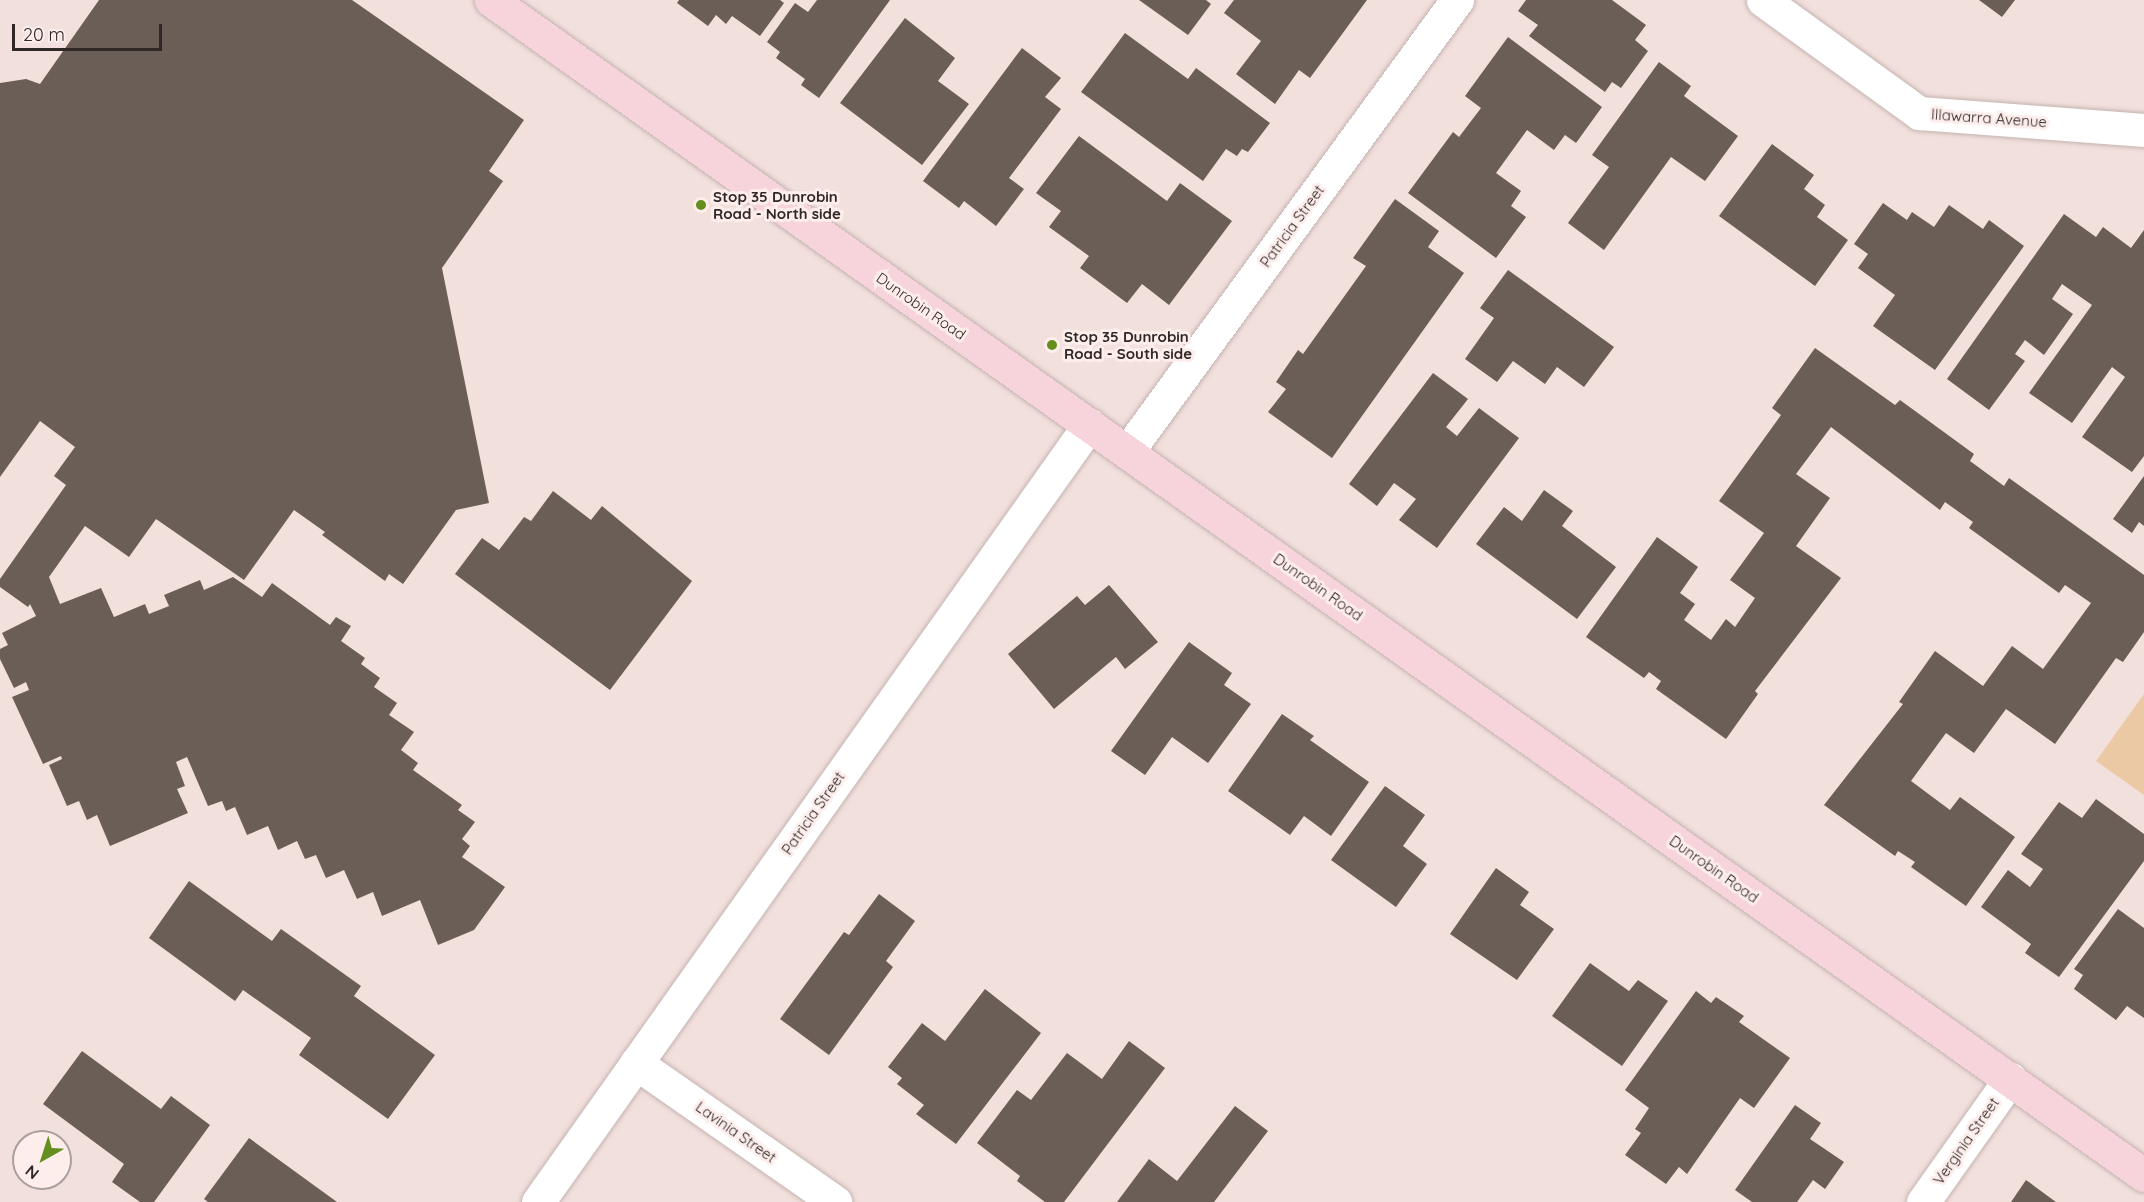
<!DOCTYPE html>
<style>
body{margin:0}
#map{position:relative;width:2144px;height:1202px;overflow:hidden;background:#f2e0dd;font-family:Quicksand,sans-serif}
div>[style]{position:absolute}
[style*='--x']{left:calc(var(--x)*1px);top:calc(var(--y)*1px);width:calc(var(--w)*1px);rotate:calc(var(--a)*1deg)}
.green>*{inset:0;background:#ebc9a5}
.building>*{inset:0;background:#6b5e57}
.roads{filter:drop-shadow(0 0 2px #c4b3b0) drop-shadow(0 0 2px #c4b3b0)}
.street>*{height:33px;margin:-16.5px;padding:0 16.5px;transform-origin:16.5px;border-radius:16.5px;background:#fff}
.secondary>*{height:33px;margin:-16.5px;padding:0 16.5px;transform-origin:16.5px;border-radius:16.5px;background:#f7d4db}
.dots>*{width:16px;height:16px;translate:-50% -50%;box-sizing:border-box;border:3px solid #fdeeec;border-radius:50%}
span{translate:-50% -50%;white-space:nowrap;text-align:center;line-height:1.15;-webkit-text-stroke:6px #fdeeec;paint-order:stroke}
.street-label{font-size:15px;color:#2f2827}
.poi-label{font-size:15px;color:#2f2827;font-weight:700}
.left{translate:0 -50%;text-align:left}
.north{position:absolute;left:12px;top:1130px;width:60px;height:60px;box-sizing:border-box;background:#fdeeec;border:2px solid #ab9f9d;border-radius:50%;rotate:219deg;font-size:16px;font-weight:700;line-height:24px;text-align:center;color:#2f2827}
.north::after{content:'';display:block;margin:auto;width:21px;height:27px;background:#648e1e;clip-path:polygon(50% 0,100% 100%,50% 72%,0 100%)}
.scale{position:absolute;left:12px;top:24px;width:150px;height:27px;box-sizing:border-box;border:3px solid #2f2827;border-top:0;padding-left:8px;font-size:18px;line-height:21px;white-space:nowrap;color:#2f2827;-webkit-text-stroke:4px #fdeeec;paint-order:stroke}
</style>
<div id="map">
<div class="green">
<div style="clip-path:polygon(2144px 694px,2144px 795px,2096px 761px)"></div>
</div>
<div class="building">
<div style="clip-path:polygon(99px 0,352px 0,524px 120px,489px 171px,503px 181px,442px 268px,489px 503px,456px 510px,403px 584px,389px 574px,385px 581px,322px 535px,325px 532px,294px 510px,244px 580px,156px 519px,129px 557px,85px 526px,49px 577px,60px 604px,101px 588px,114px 617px,145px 604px,149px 614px,169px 606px,164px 595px,200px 580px,204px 590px,233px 577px,262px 597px,272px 583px,330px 625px,336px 617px,351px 626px,341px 641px,365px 658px,361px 664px,380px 678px,374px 687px,397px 703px,389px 715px,414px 732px,401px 750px,418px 763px,413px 770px,462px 805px,458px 810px,475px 822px,462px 839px,470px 846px,462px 857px,505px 887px,474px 930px,438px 945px,420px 900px,382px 916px,373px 892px,357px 899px,344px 870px,326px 878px,316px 855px,305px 859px,297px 841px,278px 850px,268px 826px,247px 835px,235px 807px,226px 811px,222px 801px,208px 806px,187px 757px,176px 762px,185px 786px,177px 789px,188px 813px,110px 846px,97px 815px,87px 820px,79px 801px,67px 806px,49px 765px,62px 759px,61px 756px,43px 764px,12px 697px,29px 690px,26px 682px,14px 688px,0 659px,0 649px,8px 645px,2px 633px,36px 616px,30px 604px,28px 607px,0 587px,0 579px,66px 485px,54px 476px,75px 447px,40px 421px,0 477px,0 83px,26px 79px,40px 84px)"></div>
<div style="clip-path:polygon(679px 0,780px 0,784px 3px,760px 36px,732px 16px,726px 24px,716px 15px,708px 26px,677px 3px)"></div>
<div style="clip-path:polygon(817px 0,890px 0,819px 98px,801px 85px,805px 79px,776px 58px,780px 52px,767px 42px,795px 3px,808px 12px)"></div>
<div style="clip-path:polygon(1139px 0,1206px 0,1211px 4px,1188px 35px)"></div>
<div style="clip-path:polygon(1234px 0,1367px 0,1310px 78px,1299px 70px,1275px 104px,1236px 74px,1261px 41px,1224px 13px)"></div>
<div style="clip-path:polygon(1526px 0,1612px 0,1646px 25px,1635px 40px,1648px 51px,1621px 88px,1612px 82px,1605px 92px,1529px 36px,1538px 25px,1518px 11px)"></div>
<div style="clip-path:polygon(1979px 0,2015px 0,2002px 17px)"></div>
<div style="clip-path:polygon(905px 18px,955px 58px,938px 81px,969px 104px,922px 165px,840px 103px)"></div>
<div style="clip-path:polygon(1125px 33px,1188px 79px,1196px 68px,1270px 123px,1248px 152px,1242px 149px,1237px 156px,1226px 149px,1203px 181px,1081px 92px)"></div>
<div style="clip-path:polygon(1508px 37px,1602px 107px,1576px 143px,1565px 135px,1554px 150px,1527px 130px,1496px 173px,1521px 191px,1511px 206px,1526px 217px,1496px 258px,1408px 193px,1453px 132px,1459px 137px,1481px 108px,1465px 96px)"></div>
<div style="clip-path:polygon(1022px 48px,1061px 78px,1045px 97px,1061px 109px,1009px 178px,1024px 189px,996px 226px,964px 201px,959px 208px,923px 181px)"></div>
<div style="clip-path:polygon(1659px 62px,1691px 86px,1684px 96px,1738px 136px,1705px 181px,1671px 157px,1604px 250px,1568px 223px,1609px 167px,1592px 155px)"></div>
<div style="clip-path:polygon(1079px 136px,1167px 201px,1180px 183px,1232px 221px,1169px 305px,1142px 284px,1127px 303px,1080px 268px,1089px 256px,1049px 227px,1061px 211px,1036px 193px)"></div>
<div style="clip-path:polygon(1772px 144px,1814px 175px,1804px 189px,1825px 205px,1817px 217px,1848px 240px,1815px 286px,1719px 216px)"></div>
<div style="clip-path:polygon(1395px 199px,1439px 231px,1428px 247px,1464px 273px,1332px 458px,1268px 412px,1286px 389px,1276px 382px,1298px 350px,1303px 354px,1366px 266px,1353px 258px)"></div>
<div style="clip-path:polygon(1883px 203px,1907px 220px,1912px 212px,1934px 227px,1949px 205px,1983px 229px,1989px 220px,2024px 246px,1935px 370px,1873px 326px,1895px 295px,1858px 268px,1868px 254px,1854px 244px)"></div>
<div style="clip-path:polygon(2064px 214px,2096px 237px,2103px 227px,2131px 248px,2144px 230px,2144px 456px,2132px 472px,2082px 437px,2125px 377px,2112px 367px,2072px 423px,2029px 393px,2092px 305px,2062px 284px,2052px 299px,2073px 314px,2044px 355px,2025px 340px,2015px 354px,2025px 361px,1989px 410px,1947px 379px)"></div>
<div style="clip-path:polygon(1508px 270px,1614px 347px,1584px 387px,1557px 367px,1545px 384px,1513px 361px,1497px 382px,1465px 359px,1494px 318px,1480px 308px)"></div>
<div style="clip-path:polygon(1815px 348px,1895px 405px,1900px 400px,1974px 454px,1970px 461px,2004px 486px,2009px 478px,2144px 575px,2144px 632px,2123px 662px,2116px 658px,2055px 744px,2006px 709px,1974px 753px,1946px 733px,1911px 781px,1950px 810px,1960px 797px,2015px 837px,1966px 906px,1911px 867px,1915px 862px,1898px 851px,1895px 856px,1824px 805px,1903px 704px,1899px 702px,1935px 651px,1983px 686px,2012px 646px,2043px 669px,2091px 603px,2065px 585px,2059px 593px,1969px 528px,1973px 522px,1945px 502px,1940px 510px,1831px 427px,1796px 474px,1830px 498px,1796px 546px,1841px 578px,1755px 691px,1758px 694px,1726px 739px,1656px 689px,1661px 681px,1649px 672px,1644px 678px,1586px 637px,1657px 537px,1698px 567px,1680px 593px,1695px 604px,1684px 620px,1711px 640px,1726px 619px,1735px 627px,1755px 598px,1730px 580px,1764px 533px,1719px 501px,1781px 415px,1772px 408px)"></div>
<div style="clip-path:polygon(1433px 373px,1468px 399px,1446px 427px,1457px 436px,1479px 408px,1519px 438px,1437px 548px,1399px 520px,1416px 499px,1394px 483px,1377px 506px,1349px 484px)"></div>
<div style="clip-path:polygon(2144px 476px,2144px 526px,2139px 522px,2132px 533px,2113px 519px)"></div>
<div style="clip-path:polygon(1544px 490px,1573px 511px,1562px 526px,1616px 567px,1577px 619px,1476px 544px,1504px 507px,1522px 521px)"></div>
<div style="clip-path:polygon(553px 491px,591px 520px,602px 506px,692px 581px,610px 690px,455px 574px,482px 538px,499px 550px,524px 517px,531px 521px)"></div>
<div style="clip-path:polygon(1109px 585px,1158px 642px,1125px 669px,1116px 657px,1054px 709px,1008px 654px,1077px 596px,1085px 605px)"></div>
<div style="clip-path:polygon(1189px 642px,1232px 673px,1224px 685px,1251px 704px,1208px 763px,1172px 737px,1145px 775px,1111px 751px)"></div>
<div style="clip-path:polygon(1282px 714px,1314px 736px,1310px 740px,1369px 782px,1331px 836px,1304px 816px,1290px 835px,1228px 791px)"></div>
<div style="clip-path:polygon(1385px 786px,1425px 815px,1403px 846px,1427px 864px,1396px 907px,1331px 860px)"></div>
<div style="clip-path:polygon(2096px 799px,2144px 834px,2144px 861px,2059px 977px,2025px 953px,2031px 944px,1981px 907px,2008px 870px,2030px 887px,2043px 869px,2021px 854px,2059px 802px,2082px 818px)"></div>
<div style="clip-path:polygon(1496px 868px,1529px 892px,1520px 905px,1554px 929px,1517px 980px,1450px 934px)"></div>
<div style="clip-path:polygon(189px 881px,272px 941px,281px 929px,361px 986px,354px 996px,435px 1055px,388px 1119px,299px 1055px,311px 1038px,243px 990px,235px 1001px,149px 938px)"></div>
<div style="clip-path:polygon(879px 894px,915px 921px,886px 961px,893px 967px,829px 1055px,780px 1019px,844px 932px,849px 935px)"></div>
<div style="clip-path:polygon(2118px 909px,2144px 928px,2144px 1018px,2127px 1006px,2116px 1020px,2074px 989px,2083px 975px,2074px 969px)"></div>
<div style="clip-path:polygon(1590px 963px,1629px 991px,1638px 980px,1668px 1001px,1622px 1066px,1552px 1016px)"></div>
<div style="clip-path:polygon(985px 989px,1041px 1033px,956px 1144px,916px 1114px,924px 1105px,897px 1084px,902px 1078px,888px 1067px,922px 1023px,945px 1041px)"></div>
<div style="clip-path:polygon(1696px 991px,1711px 1003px,1716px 997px,1744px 1016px,1739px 1022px,1790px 1058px,1754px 1108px,1740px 1098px,1687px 1174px,1679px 1167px,1666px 1184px,1625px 1155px,1641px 1133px,1635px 1129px,1649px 1108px,1625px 1090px)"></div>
<div style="clip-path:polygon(1129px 1041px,1165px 1068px,1064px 1202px,1045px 1202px,1017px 1181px,1020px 1176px,977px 1143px,1017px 1090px,1031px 1100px,1067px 1053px,1102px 1079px)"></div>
<div style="clip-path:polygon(82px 1051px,161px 1109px,171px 1096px,210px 1125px,154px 1202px,140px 1202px,112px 1182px,124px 1164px,43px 1104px)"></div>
<div style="clip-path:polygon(1795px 1105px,1821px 1123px,1810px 1139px,1844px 1162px,1825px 1189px,1813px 1180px,1797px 1202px,1752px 1202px,1735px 1190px)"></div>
<div style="clip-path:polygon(1235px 1106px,1268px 1131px,1214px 1202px,1117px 1202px,1149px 1159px,1177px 1181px)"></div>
<div style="clip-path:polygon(249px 1138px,337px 1202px,208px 1202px,204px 1199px)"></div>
<div style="clip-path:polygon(2026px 1180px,2056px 1202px,2011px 1202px)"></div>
</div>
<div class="roads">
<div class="street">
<div style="--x:1763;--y:0;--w:193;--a:35.9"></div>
<div style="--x:1919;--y:113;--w:226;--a:4.3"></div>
<div style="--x:1127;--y:452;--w:560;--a:-53.87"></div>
<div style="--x:636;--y:1063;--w:243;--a:34.9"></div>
<div style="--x:538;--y:1202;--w:953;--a:-54.66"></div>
<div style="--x:1923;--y:1202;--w:151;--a:-54.7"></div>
</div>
<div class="secondary">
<div style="--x:491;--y:0;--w:2028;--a:35.41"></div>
</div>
</div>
<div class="dots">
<div style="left:701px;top:205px;background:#648e1e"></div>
<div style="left:1052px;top:345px;background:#648e1e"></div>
</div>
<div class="street-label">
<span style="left:1989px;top:118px;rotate:4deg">Illawarra Avenue</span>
<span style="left:1292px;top:226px;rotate:-54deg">Patricia Street</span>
<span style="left:921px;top:306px;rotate:35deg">Dunrobin Road</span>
<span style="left:1318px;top:587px;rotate:35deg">Dunrobin Road</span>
<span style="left:813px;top:813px;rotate:-55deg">Patricia Street</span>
<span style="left:1714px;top:869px;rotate:35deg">Dunrobin Road</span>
<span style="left:736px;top:1132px;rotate:35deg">Lavinia Street</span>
<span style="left:1966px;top:1141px;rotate:-55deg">Verginia Street</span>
</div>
<div class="poi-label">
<span class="left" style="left:713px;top:205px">Stop 35 Dunrobin<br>Road - North side</span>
<span class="left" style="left:1064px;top:345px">Stop 35 Dunrobin<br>Road - South side</span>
</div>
<div class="north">N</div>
<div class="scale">20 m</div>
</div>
